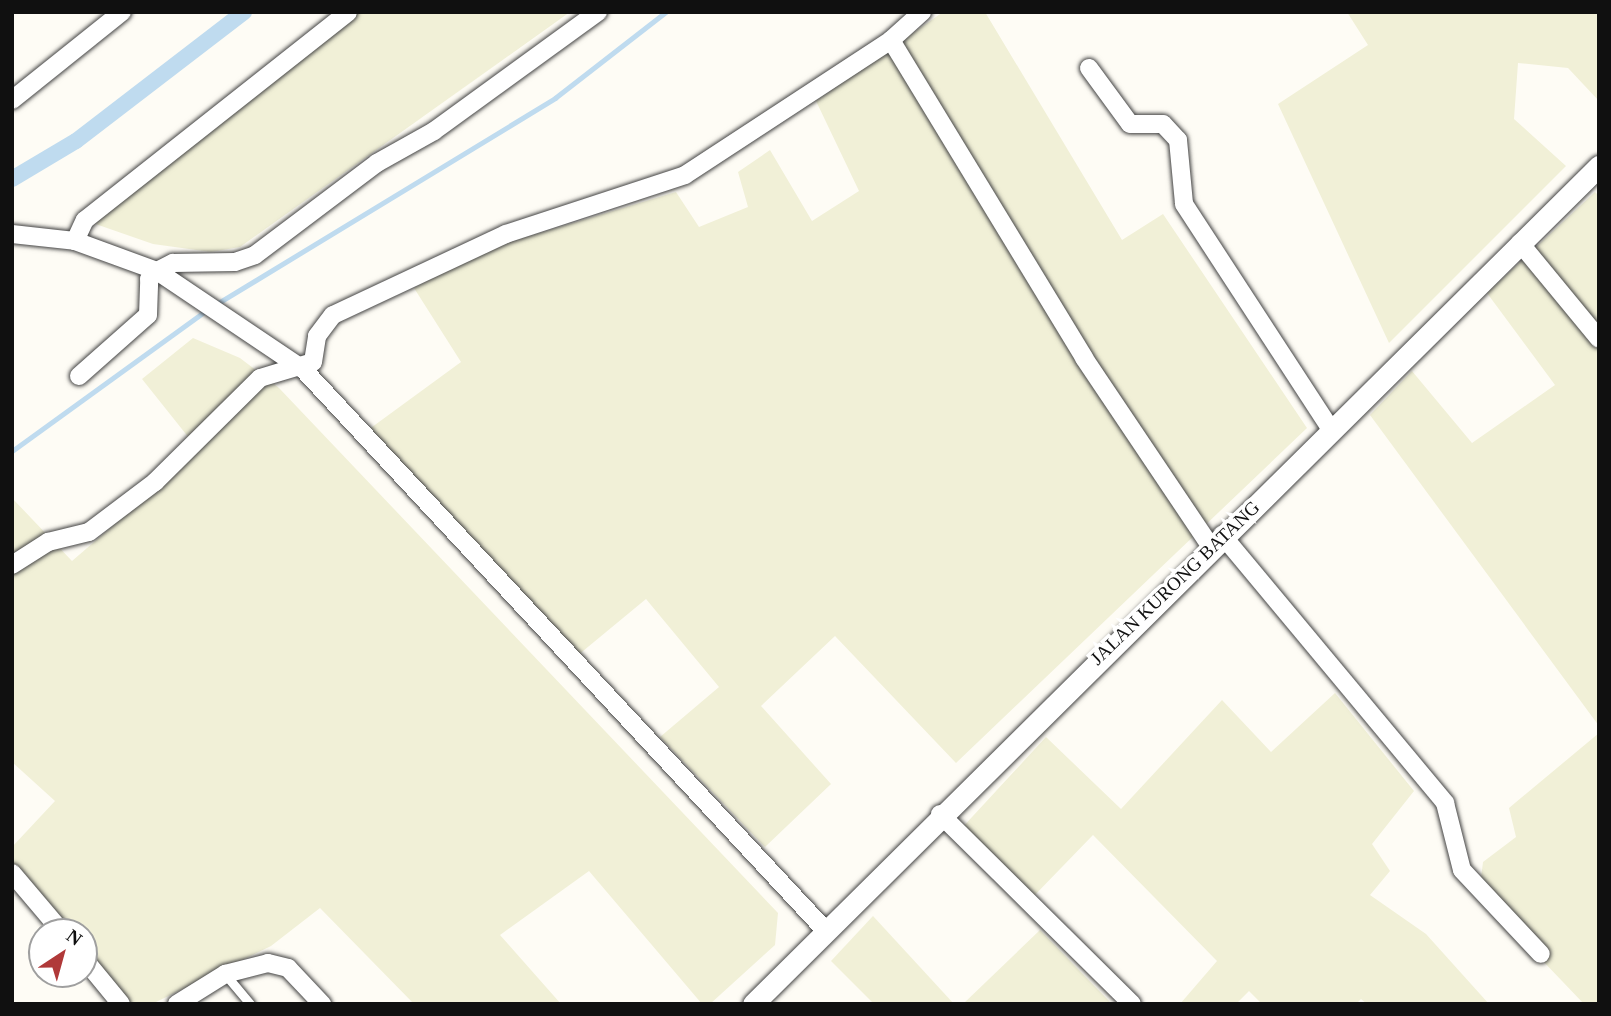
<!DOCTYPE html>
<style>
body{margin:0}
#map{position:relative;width:1611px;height:1016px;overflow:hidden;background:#fefcf5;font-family:Georgia,serif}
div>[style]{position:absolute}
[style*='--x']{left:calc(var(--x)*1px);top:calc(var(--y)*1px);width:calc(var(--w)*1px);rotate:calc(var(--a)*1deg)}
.farmland>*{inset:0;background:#f1f0d7}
.stream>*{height:4.5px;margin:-2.25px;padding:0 2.25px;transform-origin:2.25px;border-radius:2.25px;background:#bfdbef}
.canal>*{height:16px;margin:-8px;padding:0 8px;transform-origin:8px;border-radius:8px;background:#bfdbef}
.roads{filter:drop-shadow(0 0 2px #434343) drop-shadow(0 0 2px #434343)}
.service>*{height:9px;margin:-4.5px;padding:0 4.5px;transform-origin:4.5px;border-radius:4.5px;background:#fff}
.minor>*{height:18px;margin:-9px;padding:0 9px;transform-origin:9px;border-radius:9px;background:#fff}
.tertiary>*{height:21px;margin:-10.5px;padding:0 10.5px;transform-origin:10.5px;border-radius:10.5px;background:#fff}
span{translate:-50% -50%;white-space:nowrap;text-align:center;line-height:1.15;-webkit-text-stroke:7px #fff;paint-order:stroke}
.street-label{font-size:19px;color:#101010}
.frame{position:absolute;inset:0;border:14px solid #101010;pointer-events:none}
.north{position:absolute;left:28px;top:918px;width:70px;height:70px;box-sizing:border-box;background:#fff;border:2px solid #9f9f9f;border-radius:50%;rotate:36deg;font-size:19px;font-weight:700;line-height:28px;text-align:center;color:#101010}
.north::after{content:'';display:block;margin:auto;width:24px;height:32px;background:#b03939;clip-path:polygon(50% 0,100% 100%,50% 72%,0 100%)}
</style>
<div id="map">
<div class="farmland">
<div style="clip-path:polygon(359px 12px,570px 12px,240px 247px,211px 252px,153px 244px,84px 220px)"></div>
<div style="clip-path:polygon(943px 12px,985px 12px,1122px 240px,1163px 214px,1307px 428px,956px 763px,835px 636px,761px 706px,831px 784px,765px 847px,660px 737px,719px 687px,646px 599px,577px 656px,368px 430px,461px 362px,414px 288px,483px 250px,676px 192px,699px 227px,748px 207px,738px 172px,770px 150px,812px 221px,859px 191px,816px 101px)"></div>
<div style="clip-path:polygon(1347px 12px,1599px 12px,1599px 101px,1568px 68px,1518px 63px,1514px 119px,1566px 166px,1389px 343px,1278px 104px,1368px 45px)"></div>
<div style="clip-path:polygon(1595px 192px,1599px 196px,1599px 726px,1370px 415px,1412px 371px,1472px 443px,1555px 385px,1487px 293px)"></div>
<div style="clip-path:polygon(193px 338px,240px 358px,279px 388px,778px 913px,775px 945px,710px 1004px,702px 1004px,589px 871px,500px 935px,561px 1004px,414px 1004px,320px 908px,271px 946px,152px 1004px,123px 1004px,84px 958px,84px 932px,62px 932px,12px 874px,12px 847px,55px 801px,12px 762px,12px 498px,72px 561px,108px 530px,197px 448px,142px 379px)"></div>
<div style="clip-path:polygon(1335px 693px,1414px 791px,1372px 844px,1390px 871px,1370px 895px,1426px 934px,1489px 1004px,1367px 1004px,1361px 999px,1356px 1004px,1262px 1004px,1249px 991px,1236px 1004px,1180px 1004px,1217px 961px,1093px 835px,1030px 900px,960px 830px,1046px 737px,1121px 809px,1222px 700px,1271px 752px)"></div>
<div style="clip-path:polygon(1599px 733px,1599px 1004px,1584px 1004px,1479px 894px,1483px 862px,1516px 837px,1509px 808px)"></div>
<div style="clip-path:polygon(873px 916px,954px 1004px,874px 1004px,831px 961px)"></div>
<div style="clip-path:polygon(1040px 930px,1112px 1004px,963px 1004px)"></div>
</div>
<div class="stream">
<div style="--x:215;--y:305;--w:398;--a:-31.3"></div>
<div style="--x:555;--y:98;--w:140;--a:-37.8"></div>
<div style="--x:12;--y:451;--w:242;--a:-35.9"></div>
</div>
<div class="canal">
<div style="--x:12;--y:179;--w:74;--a:-30.7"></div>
<div style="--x:76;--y:141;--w:212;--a:-37.5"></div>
</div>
<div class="roads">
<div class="service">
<div style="--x:225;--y:974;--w:39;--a:50"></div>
</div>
<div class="minor">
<div style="--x:891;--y:40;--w:372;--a:58.7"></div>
<div style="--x:1084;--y:358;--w:228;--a:56.1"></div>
<div style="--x:1089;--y:68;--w:69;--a:53.8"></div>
<div style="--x:1130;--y:124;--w:33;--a:0"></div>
<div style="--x:1163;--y:124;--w:22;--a:47"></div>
<div style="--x:1178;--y:140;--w:64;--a:84.6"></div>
<div style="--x:1184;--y:204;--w:271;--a:56.9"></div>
<div style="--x:12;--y:100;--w:141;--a:-38.7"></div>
<div style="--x:12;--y:234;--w:63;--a:6.3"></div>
<div style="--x:75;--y:241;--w:87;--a:20.1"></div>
<div style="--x:157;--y:271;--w:176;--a:33.9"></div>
<div style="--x:303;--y:369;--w:766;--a:47.06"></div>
<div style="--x:75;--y:241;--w:23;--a:-65"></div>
<div style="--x:85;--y:220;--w:335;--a:-38.3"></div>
<div style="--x:1520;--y:243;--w:124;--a:50.5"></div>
<div style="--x:79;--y:376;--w:92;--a:-41.5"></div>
<div style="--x:148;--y:315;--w:36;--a:-88"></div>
<div style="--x:149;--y:279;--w:11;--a:-45"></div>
<div style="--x:157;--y:271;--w:18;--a:-27"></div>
<div style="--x:173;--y:263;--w:62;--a:-0.9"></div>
<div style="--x:235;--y:262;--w:21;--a:-19"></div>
<div style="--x:255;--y:255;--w:153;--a:-37"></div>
<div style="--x:377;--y:163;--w:65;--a:-29.3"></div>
<div style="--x:434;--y:131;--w:203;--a:-36"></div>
<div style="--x:1222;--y:535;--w:349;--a:50.2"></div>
<div style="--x:1445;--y:803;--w:69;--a:75.8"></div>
<div style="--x:1462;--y:870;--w:115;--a:46.8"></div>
<div style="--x:12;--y:565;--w:43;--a:-32.6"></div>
<div style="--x:48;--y:542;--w:42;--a:-13.7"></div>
<div style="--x:89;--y:532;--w:83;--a:-37.1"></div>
<div style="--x:155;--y:482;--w:148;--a:-44.7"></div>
<div style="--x:260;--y:378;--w:55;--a:-16.8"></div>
<div style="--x:313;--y:362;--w:26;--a:-81"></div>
<div style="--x:317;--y:336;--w:26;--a:-53"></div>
<div style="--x:333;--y:315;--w:191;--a:-25.1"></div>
<div style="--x:506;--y:234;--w:188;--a:-18.2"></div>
<div style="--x:685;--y:175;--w:246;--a:-33.2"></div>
<div style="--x:891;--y:40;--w:42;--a:-42.1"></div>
<div style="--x:940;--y:814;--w:270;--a:44.7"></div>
<div style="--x:12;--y:873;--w:77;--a:49.7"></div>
<div style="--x:84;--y:959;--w:58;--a:50.6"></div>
<div style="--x:177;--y:1004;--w:57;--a:-32"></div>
<div style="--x:225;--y:974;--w:44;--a:-14.3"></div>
<div style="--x:268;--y:963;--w:21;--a:14"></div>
<div style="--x:288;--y:968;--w:50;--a:46.6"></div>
</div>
<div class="tertiary">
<div style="--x:753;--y:1004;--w:1191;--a:-44.73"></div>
</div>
</div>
<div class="street-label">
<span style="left:1175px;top:583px;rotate:-44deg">JALAN KURONG BATANG</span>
</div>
<div class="frame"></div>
<div class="north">N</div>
</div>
